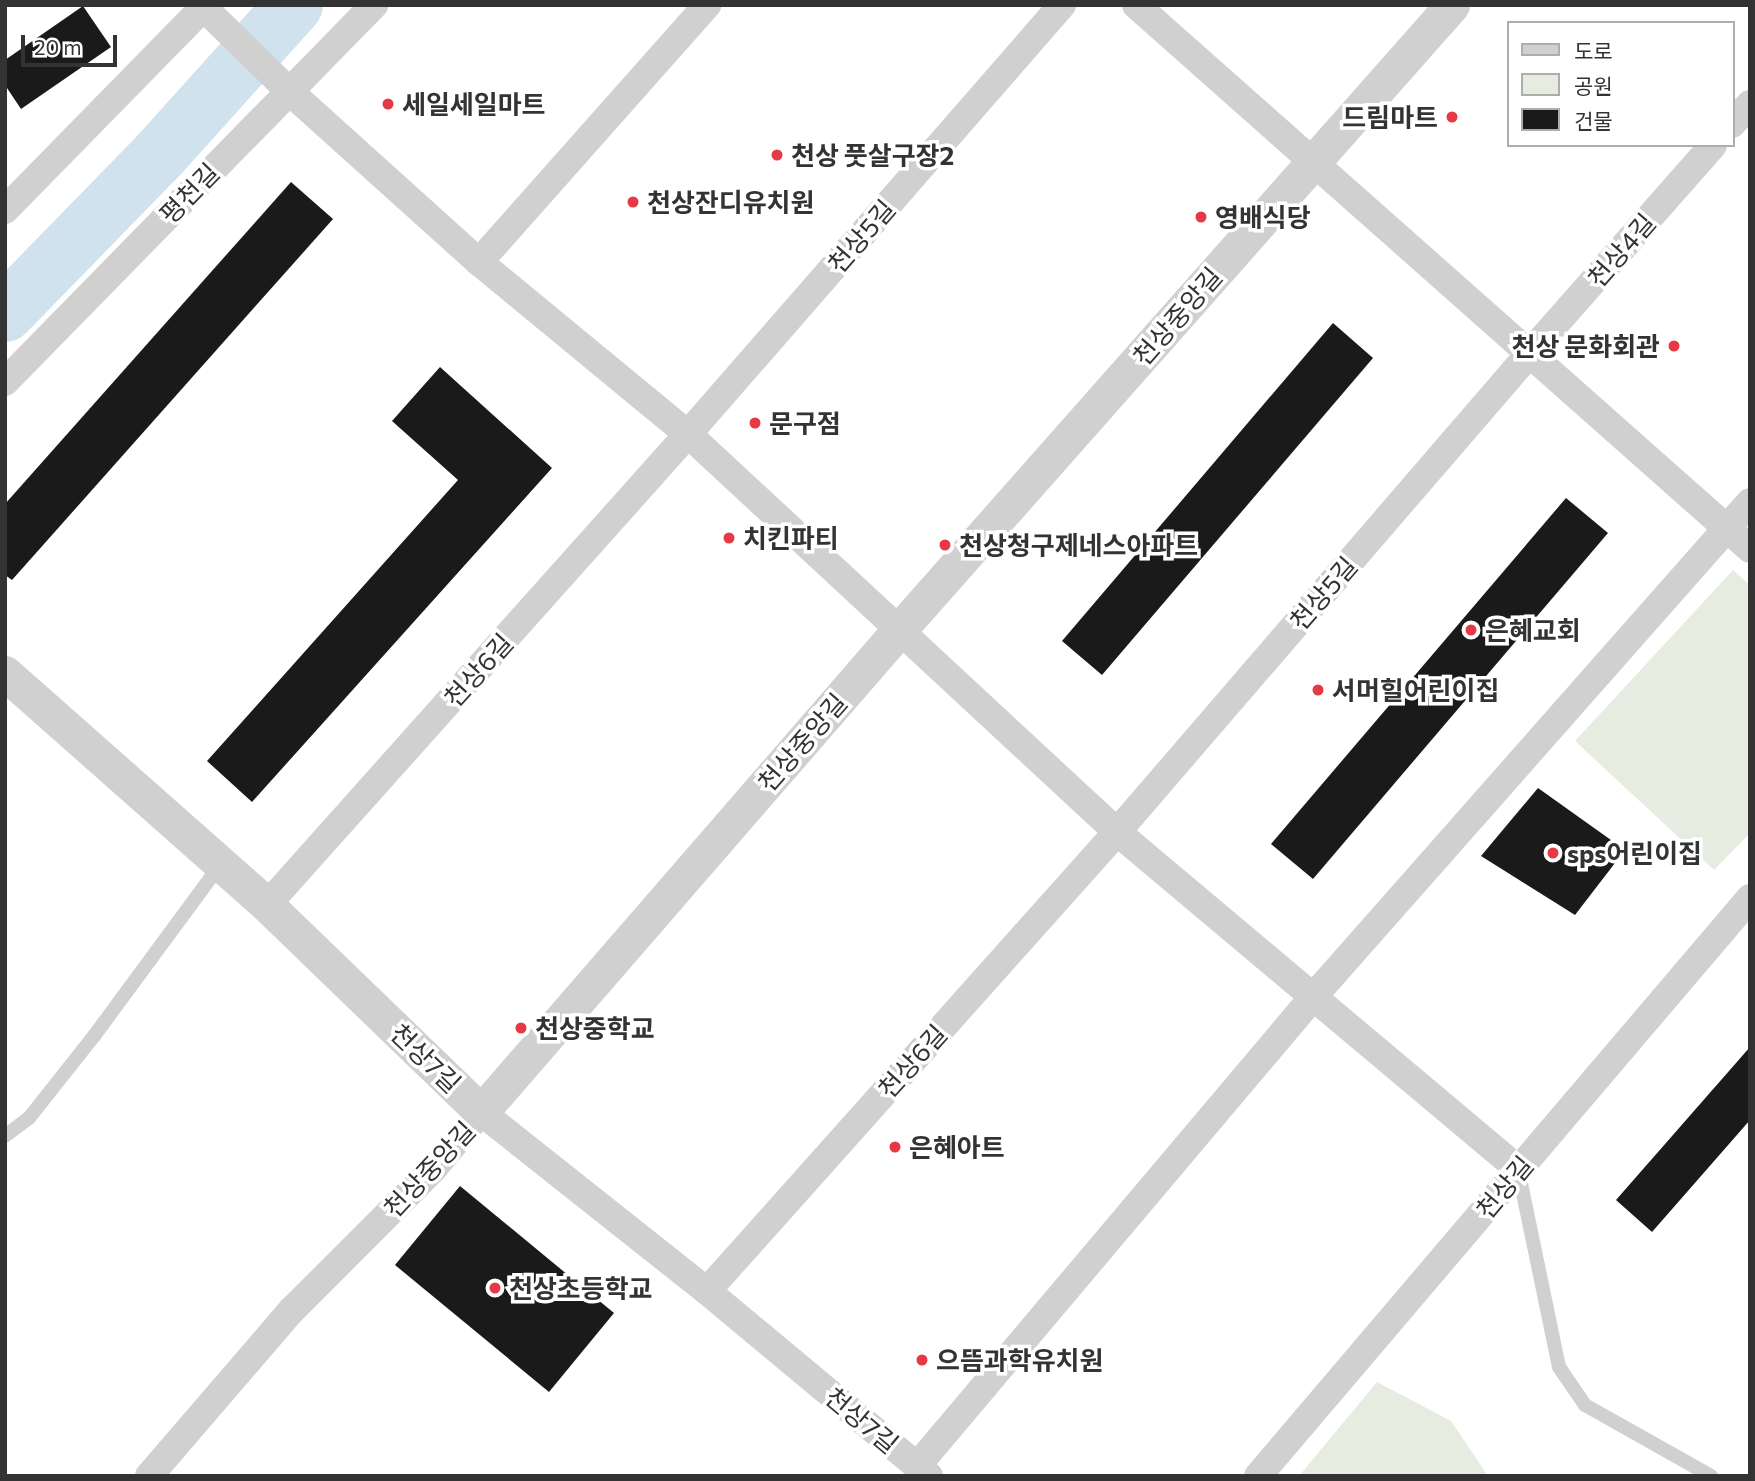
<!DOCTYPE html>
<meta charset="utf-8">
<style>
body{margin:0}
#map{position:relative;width:1755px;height:1481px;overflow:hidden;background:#fff;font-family:Commissioner,"Noto Sans KR",sans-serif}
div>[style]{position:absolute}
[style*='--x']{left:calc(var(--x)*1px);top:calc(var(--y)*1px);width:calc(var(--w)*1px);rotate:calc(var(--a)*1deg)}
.green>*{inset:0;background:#e6ecdf}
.river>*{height:58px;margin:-29px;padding:0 29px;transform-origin:29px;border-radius:29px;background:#cfe2ee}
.building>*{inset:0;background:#1a1a1a}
.service>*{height:14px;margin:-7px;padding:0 7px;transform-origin:7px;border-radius:7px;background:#d0d0d0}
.minor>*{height:28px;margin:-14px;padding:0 14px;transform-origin:14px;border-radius:14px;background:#d0d0d0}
.tertiary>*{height:35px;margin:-17.5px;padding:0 17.5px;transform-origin:17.5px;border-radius:17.5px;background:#d0d0d0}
.dots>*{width:19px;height:19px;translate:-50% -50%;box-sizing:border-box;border:4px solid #fff;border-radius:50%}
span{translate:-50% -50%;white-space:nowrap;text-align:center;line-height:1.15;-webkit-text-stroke:7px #fff;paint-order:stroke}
.poi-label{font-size:26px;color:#333;font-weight:700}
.left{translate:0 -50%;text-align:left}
.right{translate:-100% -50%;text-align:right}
.street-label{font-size:26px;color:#333}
.frame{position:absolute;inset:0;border:7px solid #333;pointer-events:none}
.legend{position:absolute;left:1507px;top:21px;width:228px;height:126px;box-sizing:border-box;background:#fff;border:2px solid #adadad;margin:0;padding:9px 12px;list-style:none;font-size:21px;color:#333}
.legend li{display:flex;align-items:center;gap:14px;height:35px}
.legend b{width:35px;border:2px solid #adadad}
.scale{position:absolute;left:21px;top:35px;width:96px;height:32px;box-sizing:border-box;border:4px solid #333;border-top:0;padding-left:9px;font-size:21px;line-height:24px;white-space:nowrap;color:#333;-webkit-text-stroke:5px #fff;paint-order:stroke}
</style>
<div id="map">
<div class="green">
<div style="clip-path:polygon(1733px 570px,1750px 585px,1750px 833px,1714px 870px,1575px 741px)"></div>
<div style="clip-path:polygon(1377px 1382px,1451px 1421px,1488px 1476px,1299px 1476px)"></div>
</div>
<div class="river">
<div style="--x:5;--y:313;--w:222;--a:-45.7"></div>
<div style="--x:160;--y:154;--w:200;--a:-48"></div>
</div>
<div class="building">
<div style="clip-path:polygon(83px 6px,111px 47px,21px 109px,5px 85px,5px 60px)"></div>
<div style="clip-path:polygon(291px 182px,333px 219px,12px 580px,5px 575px,5px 504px)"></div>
<div style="clip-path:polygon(1333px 323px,1373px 358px,1102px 675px,1062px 641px)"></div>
<div style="clip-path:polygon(440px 367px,552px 468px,252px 802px,207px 761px,458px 480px,392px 421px)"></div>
<div style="clip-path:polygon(1566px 498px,1608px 533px,1313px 879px,1271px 844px)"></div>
<div style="clip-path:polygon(1538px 788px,1625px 850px,1575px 915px,1481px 856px)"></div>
<div style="clip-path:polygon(1750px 1047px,1750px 1120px,1652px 1232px,1616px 1200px)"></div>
<div style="clip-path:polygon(460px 1186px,614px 1313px,549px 1392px,395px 1265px)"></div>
</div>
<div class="service">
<div style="--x:5;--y:1136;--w:30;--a:-37"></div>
<div style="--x:29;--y:1118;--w:105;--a:-51.6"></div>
<div style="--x:94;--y:1036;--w:214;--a:-53.6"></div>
<div style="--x:1518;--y:1169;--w:202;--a:78.3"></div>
<div style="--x:1559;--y:1367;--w:46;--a:55.6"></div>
<div style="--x:1585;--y:1405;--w:145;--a:29.4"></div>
</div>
<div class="minor">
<div style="--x:201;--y:5;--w:123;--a:44.3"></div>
<div style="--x:289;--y:91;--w:256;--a:42"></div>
<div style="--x:479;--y:262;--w:271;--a:39.5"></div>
<div style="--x:688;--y:434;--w:585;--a:42.85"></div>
<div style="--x:1117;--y:832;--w:524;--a:40.04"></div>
<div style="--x:1136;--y:5;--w:820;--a:41.54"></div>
<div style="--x:1732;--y:124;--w:27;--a:-48"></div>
<div style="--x:5;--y:210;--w:287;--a:-45.6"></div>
<div style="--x:479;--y:262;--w:344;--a:-48.4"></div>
<div style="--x:5;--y:382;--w:528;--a:-45.61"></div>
<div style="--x:267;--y:905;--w:632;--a:-48.21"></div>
<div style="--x:688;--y:434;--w:569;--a:-48.92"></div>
<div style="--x:707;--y:1291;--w:615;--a:-48.23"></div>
<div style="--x:1117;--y:832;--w:631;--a:-49.24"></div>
<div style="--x:1529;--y:354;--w:278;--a:-48.6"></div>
<div style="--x:917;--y:1466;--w:614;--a:-49.82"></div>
<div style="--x:1313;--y:997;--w:660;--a:-48.56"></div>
<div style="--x:149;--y:1476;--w:219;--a:-49.3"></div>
<div style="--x:292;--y:1310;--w:199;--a:-45"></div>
<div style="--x:433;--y:1169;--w:75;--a:-49.9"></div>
<div style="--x:481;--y:1112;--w:288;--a:38.4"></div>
<div style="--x:707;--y:1291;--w:289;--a:39.8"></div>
<div style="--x:1258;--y:1476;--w:759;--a:-49.6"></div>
</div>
<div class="tertiary">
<div style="--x:5;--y:673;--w:350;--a:41.5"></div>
<div style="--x:267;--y:905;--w:298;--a:44"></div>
<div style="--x:481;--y:1112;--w:639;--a:-49.06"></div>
<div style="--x:900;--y:629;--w:833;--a:-48.5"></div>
</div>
<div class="dots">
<div style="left:388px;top:104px;background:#e63946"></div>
<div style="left:1452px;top:117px;background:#e63946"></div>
<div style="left:777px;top:155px;background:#e63946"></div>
<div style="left:633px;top:202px;background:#e63946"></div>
<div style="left:1201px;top:217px;background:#e63946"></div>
<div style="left:1674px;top:346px;background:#e63946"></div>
<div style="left:755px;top:423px;background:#e63946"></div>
<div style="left:729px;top:538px;background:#e63946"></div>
<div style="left:945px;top:545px;background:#e63946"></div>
<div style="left:1471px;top:630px;background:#e63946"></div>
<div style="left:1318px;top:690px;background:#e63946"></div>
<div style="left:1553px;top:853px;background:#e63946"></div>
<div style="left:521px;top:1028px;background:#e63946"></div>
<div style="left:895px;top:1147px;background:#e63946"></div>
<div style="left:495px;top:1288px;background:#e63946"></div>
<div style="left:922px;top:1360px;background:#e63946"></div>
</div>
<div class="poi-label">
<span class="left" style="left:402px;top:104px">세일세일마트</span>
<span class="right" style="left:1438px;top:117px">드림마트</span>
<span class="left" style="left:791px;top:155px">천상 풋살구장2</span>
<span class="left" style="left:647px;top:202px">천상잔디유치원</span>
<span class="left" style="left:1215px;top:217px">영배식당</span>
<span class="right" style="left:1660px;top:346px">천상 문화회관</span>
<span class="left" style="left:769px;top:423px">문구점</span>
<span class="left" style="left:743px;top:538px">치킨파티</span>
<span class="left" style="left:959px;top:545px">천상청구제네스아파트</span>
<span class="left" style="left:1485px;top:630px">은혜교회</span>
<span class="left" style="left:1332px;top:690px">서머힐어린이집</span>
<span class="left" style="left:1567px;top:853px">sps어린이집</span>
<span class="left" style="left:535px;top:1028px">천상중학교</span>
<span class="left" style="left:909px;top:1147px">은혜아트</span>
<span class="left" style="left:509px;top:1288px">천상초등학교</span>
<span class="left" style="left:936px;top:1360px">으뜸과학유치원</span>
</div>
<div class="street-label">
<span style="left:189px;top:193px;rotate:-46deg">평천길</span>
<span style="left:861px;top:236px;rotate:-49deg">천상5길</span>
<span style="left:1621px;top:250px;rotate:-49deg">천상4길</span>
<span style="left:1177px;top:316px;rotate:-49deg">천상중앙길</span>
<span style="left:1323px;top:593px;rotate:-49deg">천상5길</span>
<span style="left:478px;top:670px;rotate:-48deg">천상6길</span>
<span style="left:802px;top:742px;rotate:-49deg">천상중앙길</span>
<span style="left:426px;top:1058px;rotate:44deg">천상7길</span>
<span style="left:912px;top:1061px;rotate:-48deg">천상6길</span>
<span style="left:429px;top:1169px;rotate:-47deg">천상중앙길</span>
<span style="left:1504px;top:1187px;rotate:-50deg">천상길</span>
<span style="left:862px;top:1420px;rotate:40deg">천상7길</span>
</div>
<div class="frame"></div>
<ul class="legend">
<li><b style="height:9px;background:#d0d0d0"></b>도로</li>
<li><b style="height:19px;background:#e6ecdf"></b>공원</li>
<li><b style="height:19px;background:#1a1a1a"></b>건물</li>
</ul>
<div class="scale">20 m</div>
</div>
